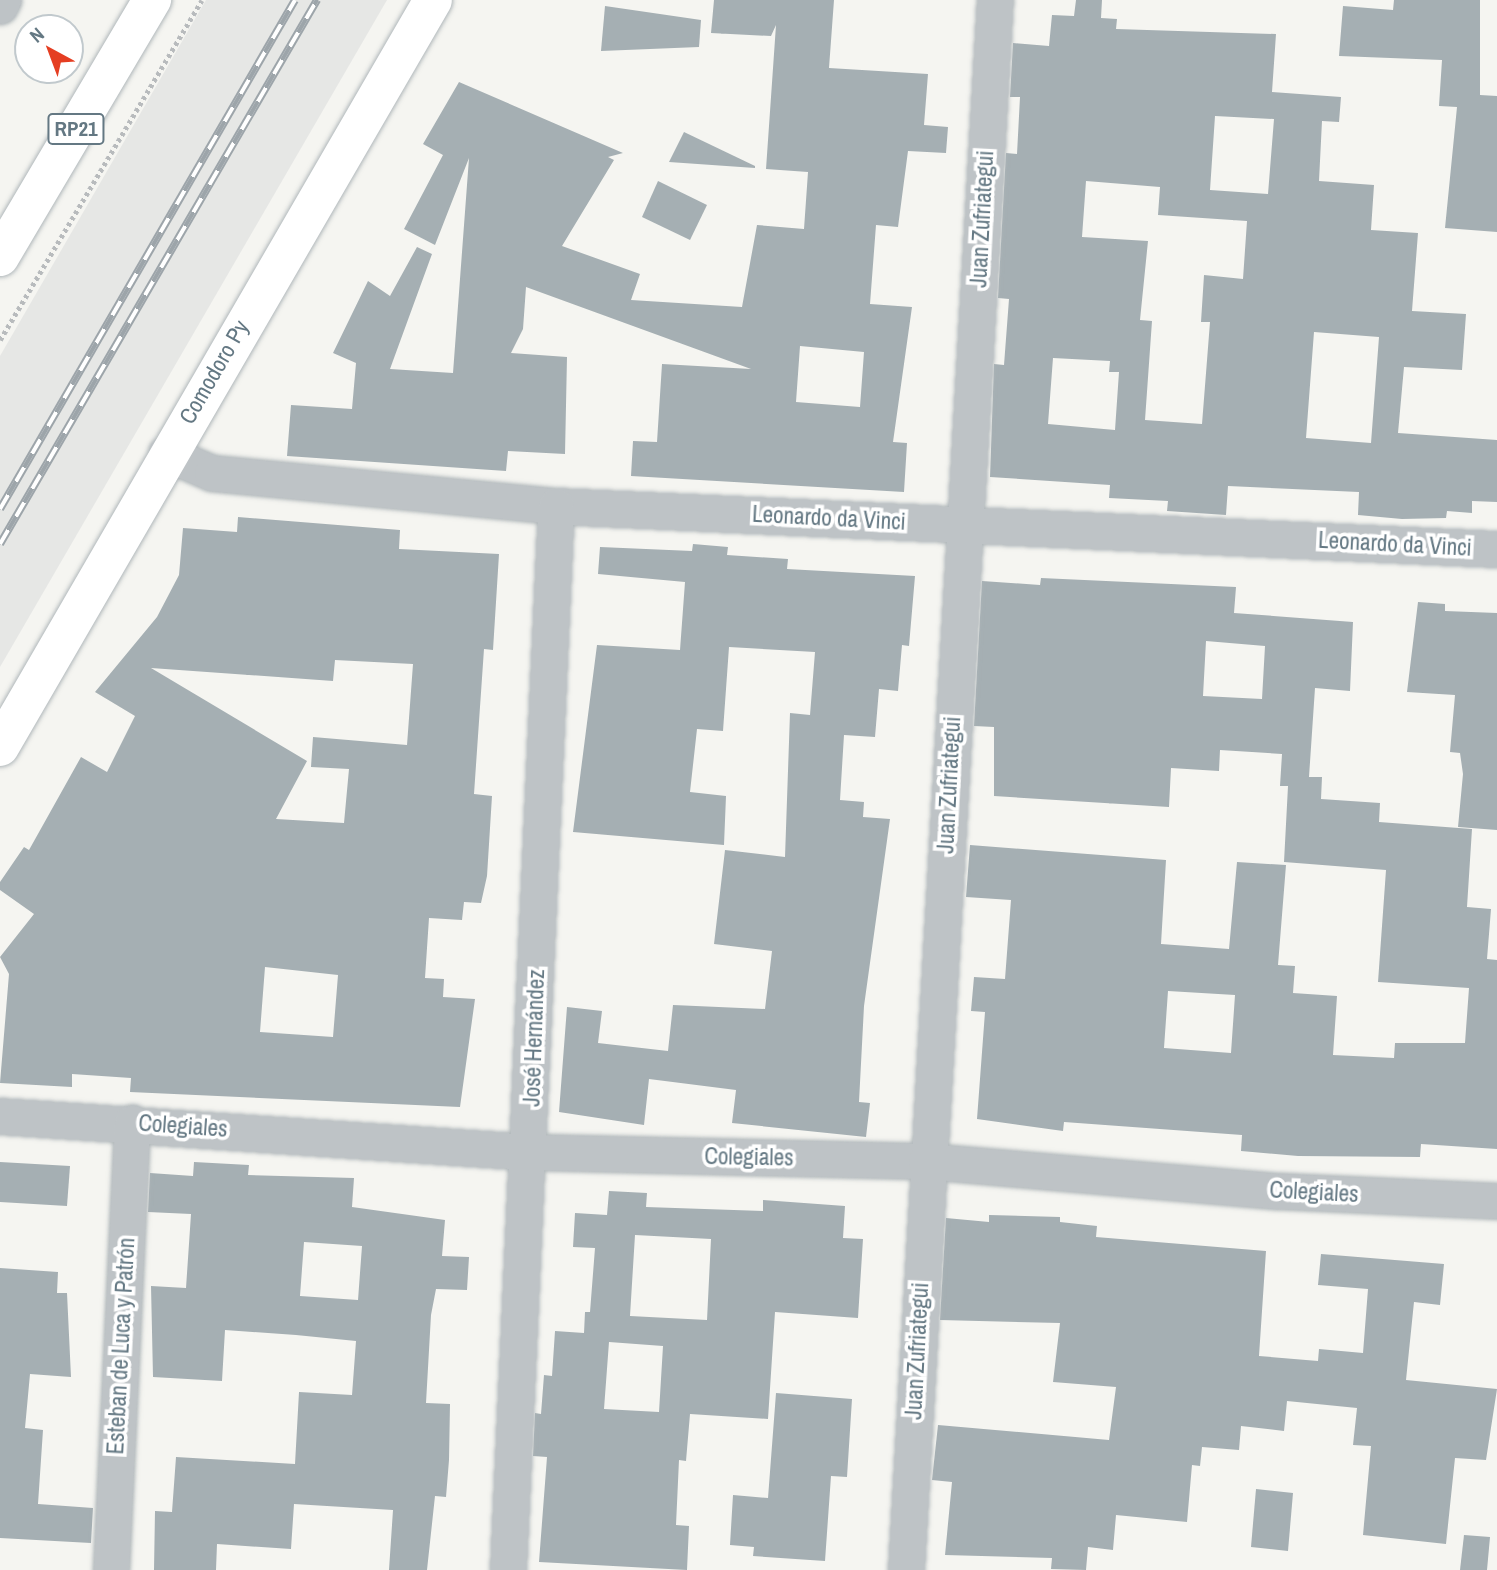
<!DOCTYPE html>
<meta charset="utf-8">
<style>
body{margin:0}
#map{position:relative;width:1497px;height:1570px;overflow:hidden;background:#f5f5f1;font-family:"Archivo Narrow",sans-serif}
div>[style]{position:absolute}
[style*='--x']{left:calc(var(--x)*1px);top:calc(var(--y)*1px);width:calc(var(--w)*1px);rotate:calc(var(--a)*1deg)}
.built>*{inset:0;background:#e6e7e5}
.building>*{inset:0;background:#a5afb3}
.path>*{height:4.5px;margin-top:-2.25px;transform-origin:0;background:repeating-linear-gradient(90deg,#b8bbbd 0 3.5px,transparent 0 7px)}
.roads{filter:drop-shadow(0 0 2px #b0b7ba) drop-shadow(0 0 2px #b0b7ba)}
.street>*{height:35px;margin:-17.5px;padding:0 17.5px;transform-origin:17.5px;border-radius:17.5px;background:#bec3c6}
.secondary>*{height:38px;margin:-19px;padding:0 19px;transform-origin:19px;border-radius:19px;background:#fff}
.primary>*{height:38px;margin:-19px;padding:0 19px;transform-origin:19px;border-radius:19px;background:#fff}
.rail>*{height:8px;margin-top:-4px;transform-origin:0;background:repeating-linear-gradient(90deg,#fff 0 16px,#9da5aa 0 32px);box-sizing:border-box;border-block:2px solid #9da5aa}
span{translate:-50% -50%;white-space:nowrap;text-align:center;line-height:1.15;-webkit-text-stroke:7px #fff;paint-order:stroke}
.shield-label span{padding:2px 5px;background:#fff;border:2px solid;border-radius:5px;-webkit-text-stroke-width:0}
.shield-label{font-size:21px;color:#647883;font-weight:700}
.street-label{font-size:23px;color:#647883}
.north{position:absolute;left:14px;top:14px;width:70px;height:70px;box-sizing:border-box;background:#fff;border:2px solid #c1c9cd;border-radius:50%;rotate:319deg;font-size:19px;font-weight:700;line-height:28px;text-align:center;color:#647883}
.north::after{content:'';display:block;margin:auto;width:24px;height:32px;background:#e53e22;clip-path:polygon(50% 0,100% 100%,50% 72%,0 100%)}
</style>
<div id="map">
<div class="built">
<div style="clip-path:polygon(206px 0,387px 0,0 667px,0 356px)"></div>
</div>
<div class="building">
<div style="clip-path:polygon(evenodd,714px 0,834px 0,829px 68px,928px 74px,924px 125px,948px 127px,946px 153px,908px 151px,898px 227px,876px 225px,870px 304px,912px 307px,893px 442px,907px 443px,904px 492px,631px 476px,633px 441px,657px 442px,662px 364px,751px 369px,526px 287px,523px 329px,511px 353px,567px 357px,565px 454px,508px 451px,506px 471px,287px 456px,291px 405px,352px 409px,356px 363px,333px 353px,368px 281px,390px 296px,417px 247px,432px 254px,390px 369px,453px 373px,469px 158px,435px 245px,404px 229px,443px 155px,423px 144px,459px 82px,623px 153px,608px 157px,614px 160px,562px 246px,640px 274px,631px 300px,742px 307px,757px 225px,804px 229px,808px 172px,766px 169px,776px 25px,771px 36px,711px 33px,714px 0,800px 346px,864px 352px,860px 407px,796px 402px,800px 346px)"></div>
<div style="clip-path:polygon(evenodd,1076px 0,1102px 0,1101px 18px,1117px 19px,1116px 29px,1276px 34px,1272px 92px,1341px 97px,1339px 122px,1322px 121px,1319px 181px,1374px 185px,1371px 230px,1418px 233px,1412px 311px,1466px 314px,1462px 370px,1404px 367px,1398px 433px,1497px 440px,1497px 502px,1472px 501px,1472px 513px,1447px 511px,1446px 518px,1402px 519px,1358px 515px,1359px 492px,1228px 486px,1226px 515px,1167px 511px,1168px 501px,1109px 498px,1110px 485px,990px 477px,994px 364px,1004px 365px,1009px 299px,998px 298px,1006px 153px,1017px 154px,1020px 97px,1010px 97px,1013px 43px,1049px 46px,1052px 15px,1074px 16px,1076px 0,1215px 116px,1274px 119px,1268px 194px,1210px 190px,1215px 116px,1076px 0,1086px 181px,1160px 187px,1158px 215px,1247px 221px,1243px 279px,1204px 275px,1201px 322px,1210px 322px,1202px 424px,1145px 420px,1152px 321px,1140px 320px,1148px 241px,1082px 237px,1086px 181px,1076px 0,1314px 332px,1379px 337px,1371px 443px,1306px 438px,1314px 332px,1076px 0,1053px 358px,1110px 361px,1109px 372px,1119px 372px,1115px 430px,1048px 424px,1053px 358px)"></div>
<div style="clip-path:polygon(1394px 0,1480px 0,1480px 95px,1497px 96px,1497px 232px,1445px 228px,1457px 107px,1439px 106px,1442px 60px,1339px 56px,1343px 6px,1393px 10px)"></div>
<div style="clip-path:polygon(605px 6px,701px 20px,699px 47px,601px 51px)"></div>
<div style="clip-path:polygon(684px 132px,755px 166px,755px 168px,669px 162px)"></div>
<div style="clip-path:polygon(658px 181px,707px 205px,690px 240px,642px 217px)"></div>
<div style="clip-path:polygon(evenodd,238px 517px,400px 530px,399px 549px,499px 554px,493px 650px,484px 649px,474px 794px,492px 796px,487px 876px,481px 903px,464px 902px,462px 920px,429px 918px,425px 978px,444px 979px,443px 997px,475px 999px,460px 1107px,130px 1092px,131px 1078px,72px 1074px,72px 1087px,0 1083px,9px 974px,0 957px,34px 914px,0 890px,0 882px,24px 847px,29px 850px,81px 757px,107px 772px,135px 716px,95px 692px,157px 617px,179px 575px,183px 528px,237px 532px,238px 517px,335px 660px,413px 664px,407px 745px,313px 737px,311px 767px,349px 769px,344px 823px,276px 819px,307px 761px,151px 668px,333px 681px,335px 660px,238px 517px,265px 967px,338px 975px,333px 1037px,260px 1032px,265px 967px)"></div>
<div style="clip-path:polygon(693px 544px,728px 547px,727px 555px,788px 559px,787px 569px,915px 576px,909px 646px,902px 645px,898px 691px,879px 689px,875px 737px,844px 735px,840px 800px,864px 802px,863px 817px,890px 819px,864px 1006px,859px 1102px,870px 1103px,866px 1137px,732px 1123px,736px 1090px,649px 1079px,644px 1125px,559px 1112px,567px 1007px,602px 1011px,598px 1043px,668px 1051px,673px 1005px,765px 1009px,772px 951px,714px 944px,725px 850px,785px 857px,790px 713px,810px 715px,815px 652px,729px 647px,723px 731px,697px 729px,690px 792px,726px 796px,724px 845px,573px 832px,597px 645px,680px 650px,685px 582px,598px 574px,600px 547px,692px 551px)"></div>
<div style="clip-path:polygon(evenodd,1041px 578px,1236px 587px,1234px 613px,1353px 622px,1350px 691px,1315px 688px,1309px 777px,1322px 777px,1321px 799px,1380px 803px,1379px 822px,1472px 829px,1467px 907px,1491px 909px,1487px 959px,1497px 960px,1497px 1149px,1421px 1144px,1420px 1157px,1298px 1156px,1241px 1151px,1242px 1135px,1064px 1122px,1063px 1131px,977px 1119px,985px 1012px,971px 1011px,974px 977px,1005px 979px,1011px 900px,966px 897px,970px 845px,1166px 860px,1161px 944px,1229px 949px,1237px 862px,1286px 865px,1278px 965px,1295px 966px,1293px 993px,1337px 996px,1333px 1055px,1394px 1058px,1395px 1043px,1465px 1043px,1469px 988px,1378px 982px,1386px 870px,1284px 862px,1288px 786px,1280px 786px,1282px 754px,1220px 750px,1219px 771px,1171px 768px,1169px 807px,994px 796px,994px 727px,974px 726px,982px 581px,1040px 585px,1041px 578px,1206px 641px,1265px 646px,1262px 699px,1203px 696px,1206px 641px,1041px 578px,1168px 991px,1235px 995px,1231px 1053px,1164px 1048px,1168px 991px)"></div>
<div style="clip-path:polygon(1418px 602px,1445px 604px,1445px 611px,1497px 613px,1497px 830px,1458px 827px,1463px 774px,1460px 753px,1450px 752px,1455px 695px,1407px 692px)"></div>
<div style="clip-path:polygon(0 1162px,70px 1166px,67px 1206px,0 1202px)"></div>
<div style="clip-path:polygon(evenodd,194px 1162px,249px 1165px,248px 1175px,354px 1178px,352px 1207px,445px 1220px,442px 1256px,469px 1257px,467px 1290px,436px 1289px,431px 1315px,426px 1403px,450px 1404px,449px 1460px,446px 1497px,435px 1496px,427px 1570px,389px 1570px,393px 1510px,294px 1504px,291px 1549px,217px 1544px,216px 1570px,154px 1570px,155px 1511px,172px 1512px,176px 1457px,295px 1464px,299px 1392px,352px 1395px,356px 1341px,296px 1335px,225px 1330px,222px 1381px,153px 1377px,151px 1286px,186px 1288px,191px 1214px,148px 1212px,150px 1173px,193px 1176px,194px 1162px,304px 1242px,362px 1246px,358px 1300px,300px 1296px,304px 1242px)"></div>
<div style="clip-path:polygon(evenodd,609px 1191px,647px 1193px,646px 1207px,763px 1211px,763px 1200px,845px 1206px,843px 1238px,863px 1239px,858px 1318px,775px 1312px,768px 1419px,690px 1414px,686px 1461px,679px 1460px,676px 1525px,689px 1526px,687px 1570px,539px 1562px,547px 1457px,533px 1456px,535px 1413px,541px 1414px,544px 1375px,552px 1376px,555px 1331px,584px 1333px,585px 1312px,590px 1312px,595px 1248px,573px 1247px,575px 1213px,607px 1215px,609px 1191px,635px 1235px,711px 1239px,707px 1320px,630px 1316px,635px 1235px,609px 1191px,609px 1342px,663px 1346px,659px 1412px,604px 1409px,609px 1342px)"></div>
<div style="clip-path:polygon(989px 1215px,1060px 1217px,1060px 1222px,1097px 1226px,1096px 1237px,1266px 1251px,1259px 1356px,1318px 1361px,1319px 1349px,1363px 1353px,1368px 1289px,1318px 1285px,1321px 1254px,1444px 1264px,1440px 1305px,1414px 1302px,1406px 1380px,1497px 1389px,1486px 1460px,1455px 1458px,1446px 1544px,1363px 1535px,1371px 1446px,1353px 1445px,1357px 1408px,1287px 1401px,1284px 1431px,1241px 1426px,1239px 1450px,1202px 1447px,1200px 1466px,1192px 1465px,1187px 1522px,1116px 1515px,1113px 1550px,1088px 1547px,1086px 1570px,1051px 1569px,1052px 1558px,945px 1555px,952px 1482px,932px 1480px,938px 1425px,1109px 1440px,1116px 1387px,1053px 1382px,1060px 1323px,940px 1320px,946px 1218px,989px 1222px)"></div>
<div style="clip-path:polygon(0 1268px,58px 1272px,57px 1293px,67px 1293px,71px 1377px,30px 1374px,25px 1428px,43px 1430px,38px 1504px,93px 1508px,91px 1543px,0 1538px)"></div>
<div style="clip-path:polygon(776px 1393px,852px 1399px,847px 1477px,831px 1476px,825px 1561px,753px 1556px,754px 1547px,730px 1545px,733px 1495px,768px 1498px)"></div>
<div style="clip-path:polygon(1256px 1489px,1293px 1493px,1288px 1551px,1251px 1547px)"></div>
<div style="clip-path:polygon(1464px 1535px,1490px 1537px,1487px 1570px,1460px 1570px)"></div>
</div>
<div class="path">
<div style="--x:0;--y:340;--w:395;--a:-59.3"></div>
</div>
<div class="roads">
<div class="street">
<div style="--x:0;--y:6;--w:7;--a:-63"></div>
<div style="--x:166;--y:453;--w:50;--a:23.5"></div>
<div style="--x:212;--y:473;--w:346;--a:5.5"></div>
<div style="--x:556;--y:506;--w:942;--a:2.62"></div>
<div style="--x:0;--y:1116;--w:530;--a:3.89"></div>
<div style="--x:529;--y:1152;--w:397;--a:1.3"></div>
<div style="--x:926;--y:1161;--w:354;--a:4.9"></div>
<div style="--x:1279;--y:1191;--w:218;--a:2.6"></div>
<div style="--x:111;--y:1570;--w:448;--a:-87.3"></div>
<div style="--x:508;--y:1570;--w:1065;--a:-87.42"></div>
<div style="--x:906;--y:1570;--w:1573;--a:-86.76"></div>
</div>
<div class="secondary">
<div style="--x:0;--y:747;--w:863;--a:-59.9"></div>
</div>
<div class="primary">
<div style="--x:0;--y:257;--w:299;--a:-59.4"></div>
</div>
</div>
<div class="rail">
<div style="--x:0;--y:509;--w:588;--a:-59.9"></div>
<div style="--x:0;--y:544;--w:630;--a:-59.77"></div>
</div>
<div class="shield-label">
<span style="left:76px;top:129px">RP21</span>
</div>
<div class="street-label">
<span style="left:982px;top:219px;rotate:-87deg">Juan Zufriategui</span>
<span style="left:214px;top:372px;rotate:-60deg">Comodoro Py</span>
<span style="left:829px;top:518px;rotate:3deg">Leonardo da Vinci</span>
<span style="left:1395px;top:544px;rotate:3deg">Leonardo da Vinci</span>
<span style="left:949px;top:785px;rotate:-87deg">Juan Zufriategui</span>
<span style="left:534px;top:1038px;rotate:-88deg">José Hernández</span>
<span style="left:183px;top:1126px;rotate:4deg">Colegiales</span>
<span style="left:749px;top:1157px;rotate:1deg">Colegiales</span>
<span style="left:1314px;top:1192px;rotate:3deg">Colegiales</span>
<span style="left:121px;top:1346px;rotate:-87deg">Esteban de Luca y Patrón</span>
<span style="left:917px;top:1351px;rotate:-87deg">Juan Zufriategui</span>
</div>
<div class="north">N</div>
</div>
